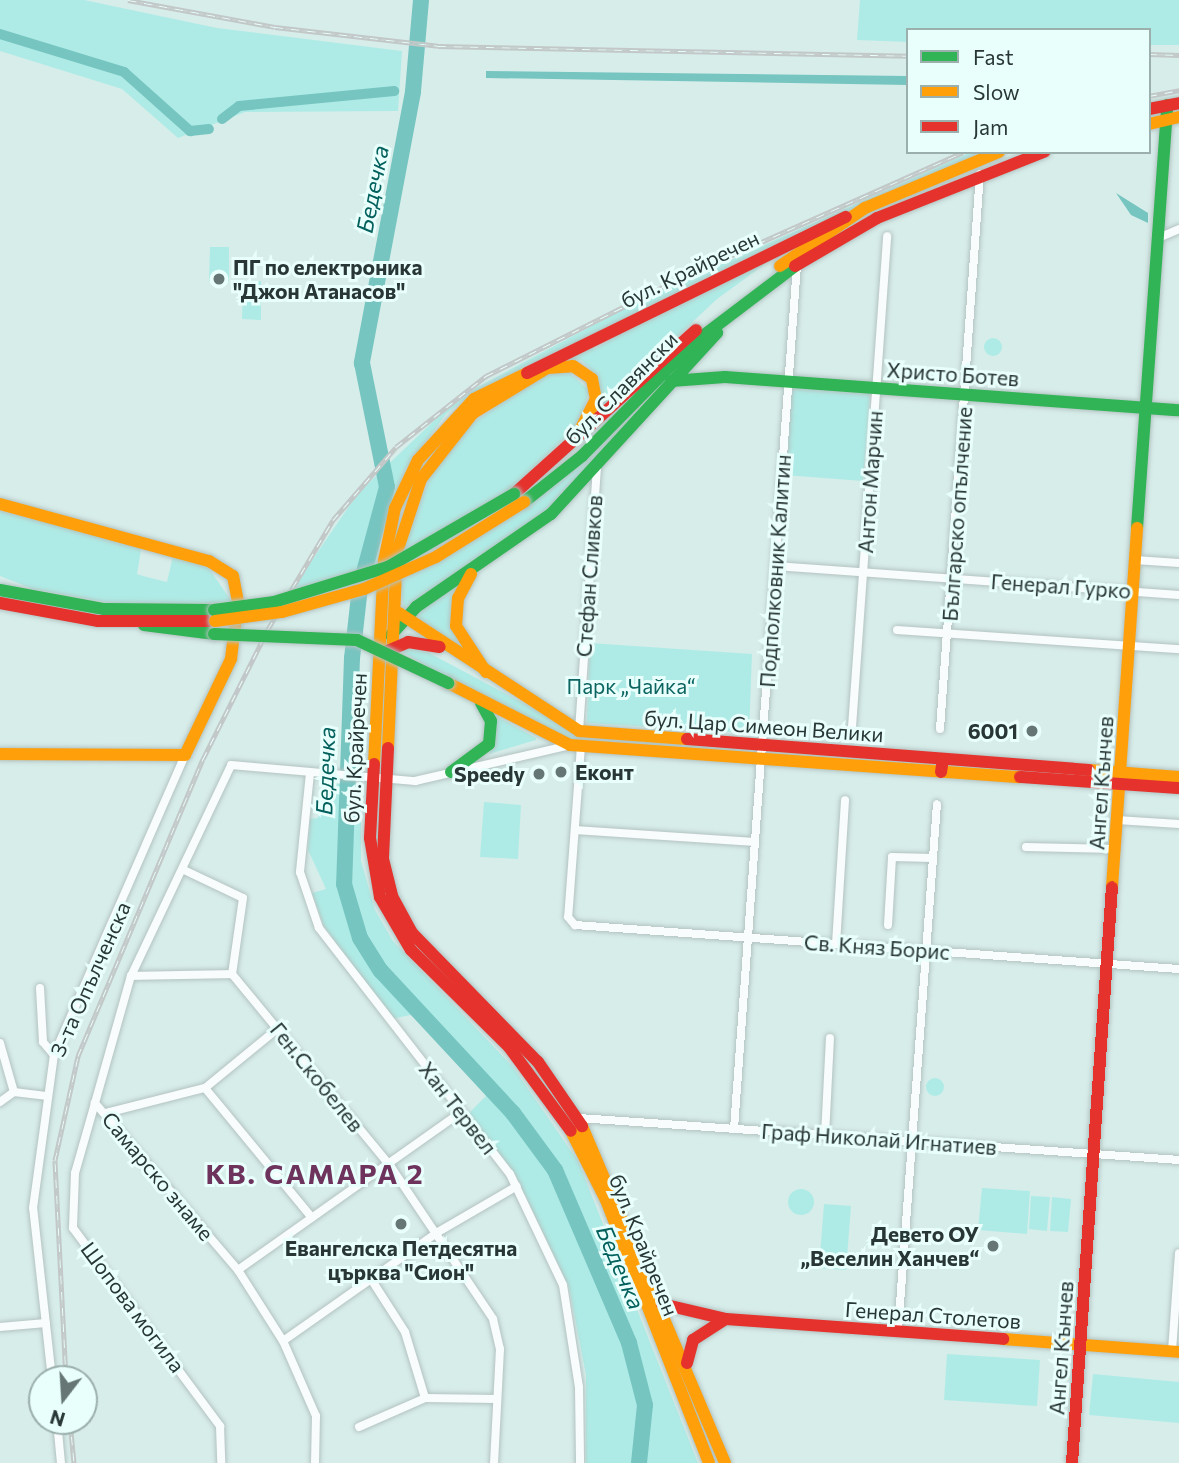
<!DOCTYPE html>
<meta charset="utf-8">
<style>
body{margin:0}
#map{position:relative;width:1179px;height:1463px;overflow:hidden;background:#d7edea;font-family:Commissioner,sans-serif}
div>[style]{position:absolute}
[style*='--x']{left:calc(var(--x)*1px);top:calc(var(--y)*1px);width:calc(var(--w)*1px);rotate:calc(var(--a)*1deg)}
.green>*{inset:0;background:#afebe6}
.round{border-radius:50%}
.water>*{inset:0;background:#76c5c0}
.canal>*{height:10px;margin:-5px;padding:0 5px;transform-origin:5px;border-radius:5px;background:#76c5c0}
.river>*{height:16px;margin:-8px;padding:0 8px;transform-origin:8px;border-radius:8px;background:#76c5c0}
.roads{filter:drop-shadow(0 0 2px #b3c3c1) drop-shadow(0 0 2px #b3c3c1)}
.street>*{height:8px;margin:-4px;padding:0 4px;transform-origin:4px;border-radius:4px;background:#f9fcfc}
.fast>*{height:12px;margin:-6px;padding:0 6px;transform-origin:6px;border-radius:6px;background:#30b455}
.slow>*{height:12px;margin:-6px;padding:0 6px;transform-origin:6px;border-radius:6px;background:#ff9f0a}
.jam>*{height:12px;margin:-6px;padding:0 6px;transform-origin:6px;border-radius:6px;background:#e5322d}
.rail>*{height:5px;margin-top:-2.5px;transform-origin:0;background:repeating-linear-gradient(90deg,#e8fffc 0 8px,#c2c8c7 0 16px);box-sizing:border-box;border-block:2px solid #c2c8c7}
.bridges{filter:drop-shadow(0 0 2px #b3c3c1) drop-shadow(0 0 2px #b3c3c1)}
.fast-bridge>*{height:12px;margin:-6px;padding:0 6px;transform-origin:6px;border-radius:6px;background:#30b455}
.slow-bridge>*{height:12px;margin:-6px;padding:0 6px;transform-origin:6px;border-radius:6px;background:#ff9f0a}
.dots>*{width:19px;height:19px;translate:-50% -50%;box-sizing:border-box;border:4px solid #e8fffc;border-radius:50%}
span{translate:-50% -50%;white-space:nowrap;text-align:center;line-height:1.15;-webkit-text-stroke:6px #e8fffc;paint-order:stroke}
.poi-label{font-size:21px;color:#283635;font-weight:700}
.left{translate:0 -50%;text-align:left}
.right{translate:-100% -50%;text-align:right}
.street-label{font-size:21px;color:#283635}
.park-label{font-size:21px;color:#0c6561}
.water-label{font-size:23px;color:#03605c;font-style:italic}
.district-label{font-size:28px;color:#6e335c;font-weight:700;letter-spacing:2px}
.legend{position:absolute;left:906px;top:28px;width:245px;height:126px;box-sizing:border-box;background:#e8fffc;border:2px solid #9bafac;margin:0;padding:9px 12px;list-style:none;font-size:21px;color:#283635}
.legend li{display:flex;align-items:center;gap:14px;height:35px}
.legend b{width:35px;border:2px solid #9bafac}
.north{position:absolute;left:28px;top:1365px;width:70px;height:70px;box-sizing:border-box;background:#e8fffc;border:2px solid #9bafac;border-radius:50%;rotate:197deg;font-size:19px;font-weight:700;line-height:28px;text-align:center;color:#283635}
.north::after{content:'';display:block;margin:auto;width:24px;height:32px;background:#657674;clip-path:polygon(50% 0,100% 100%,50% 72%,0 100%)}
</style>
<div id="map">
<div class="green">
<div style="clip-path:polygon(0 0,84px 0,217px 28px,402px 51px,398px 111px,245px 112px,178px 138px,122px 89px,0 51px)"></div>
<div style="clip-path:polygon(860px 0,1179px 0,1179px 45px,1149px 45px,1149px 30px,908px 30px,908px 42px,857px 40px)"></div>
<div style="clip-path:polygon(971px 152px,981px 152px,475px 392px,446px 414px,406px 468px,381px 532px,377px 564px,291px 591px,358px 493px,459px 397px,633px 304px)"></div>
<div style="clip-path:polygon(210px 247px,229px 247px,229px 281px,209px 281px)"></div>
<div style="clip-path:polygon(784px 250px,717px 299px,599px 410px,598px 376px,581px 360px,560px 358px,478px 404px,417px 471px,449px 427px,503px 383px,583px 346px,595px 349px,666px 306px)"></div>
<div style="clip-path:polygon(243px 281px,261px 281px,261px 320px,242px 319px)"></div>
<div style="clip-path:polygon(725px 320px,547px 511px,404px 609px,400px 581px,522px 510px)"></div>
<div class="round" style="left:984px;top:338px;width:18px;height:18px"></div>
<div style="clip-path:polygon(566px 370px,589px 390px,580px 423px,510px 490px,401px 554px,433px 469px,468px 426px,545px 374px)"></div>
<div style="clip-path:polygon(791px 385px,870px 391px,863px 481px,784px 475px)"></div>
<div style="clip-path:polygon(0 511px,142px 544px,137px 574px,143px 576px,167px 582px,174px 552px,208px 567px,232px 602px,127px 606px,33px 589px,0 576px)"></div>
<div style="clip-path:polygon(459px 584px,450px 620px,462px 648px,409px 617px)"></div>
<div style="clip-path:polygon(590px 643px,752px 654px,749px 733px,587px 723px)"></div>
<div style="clip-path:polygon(416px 646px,572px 729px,753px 752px,577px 741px,530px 725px,396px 648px)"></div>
<div style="clip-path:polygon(492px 714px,536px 738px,536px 740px,489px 754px,496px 733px)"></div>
<div style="clip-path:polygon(329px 783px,361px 786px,361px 861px,375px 910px,393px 941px,513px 1067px,578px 1161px,698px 1463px,586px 1463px,586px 1375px,569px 1287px,517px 1178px,469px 1113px,486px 1096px,416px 1014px,391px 1019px,324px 926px,312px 893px,326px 889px,308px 850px,310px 819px,318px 818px,320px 804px,328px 801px)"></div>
<div style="clip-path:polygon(484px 802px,521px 805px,518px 859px,480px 857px)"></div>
<div class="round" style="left:926px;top:1078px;width:18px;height:18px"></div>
<div style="clip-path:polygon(982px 1188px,1030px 1191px,1027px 1234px,978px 1230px)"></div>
<div class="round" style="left:788px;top:1189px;width:26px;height:26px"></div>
<div style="clip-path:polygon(1031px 1196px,1050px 1197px,1047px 1231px,1029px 1229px)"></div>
<div style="clip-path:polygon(1052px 1197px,1071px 1199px,1068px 1232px,1050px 1231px)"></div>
<div style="clip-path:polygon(824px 1204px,851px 1206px,846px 1270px,819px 1268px)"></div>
<div style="clip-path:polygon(947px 1354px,1040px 1360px,1037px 1406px,944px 1400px)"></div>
<div style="clip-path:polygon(1093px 1374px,1179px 1382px,1179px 1423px,1089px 1415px)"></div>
</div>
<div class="water">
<div style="clip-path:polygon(486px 71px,908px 76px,908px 85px,486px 78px)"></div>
<div style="clip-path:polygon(1116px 193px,1148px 213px,1148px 223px,1131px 215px)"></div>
</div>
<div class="canal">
<div style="--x:0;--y:34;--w:130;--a:17"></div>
<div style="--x:124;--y:72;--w:89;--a:41.8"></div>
<div style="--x:190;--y:131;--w:19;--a:-6"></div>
<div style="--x:222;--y:119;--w:21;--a:-37"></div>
<div style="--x:239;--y:106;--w:156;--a:-5.5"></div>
</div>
<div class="river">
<div style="--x:421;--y:0;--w:92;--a:95"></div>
<div style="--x:413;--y:92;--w:276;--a:100.7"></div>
<div style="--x:362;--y:363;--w:126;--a:78.6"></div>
<div style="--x:387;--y:487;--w:104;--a:105.1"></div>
<div style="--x:360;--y:587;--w:71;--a:96.4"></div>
<div style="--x:352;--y:658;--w:226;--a:92"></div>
<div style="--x:344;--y:884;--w:56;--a:73.5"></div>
<div style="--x:360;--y:938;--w:39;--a:58"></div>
<div style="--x:381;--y:971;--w:194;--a:47.1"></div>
<div style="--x:513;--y:1113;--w:71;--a:53.6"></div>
<div style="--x:555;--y:1170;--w:188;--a:66.8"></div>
<div style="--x:629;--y:1343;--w:64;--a:75.5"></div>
<div style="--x:645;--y:1405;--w:58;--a:95.9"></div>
</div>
<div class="roads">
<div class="street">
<div style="--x:1158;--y:238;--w:23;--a:-23"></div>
<div style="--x:1135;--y:560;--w:44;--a:3.9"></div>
<div style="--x:775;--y:566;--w:405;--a:4.1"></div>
<div style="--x:897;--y:630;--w:283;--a:3.9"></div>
<div style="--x:852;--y:727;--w:492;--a:-85.9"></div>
<div style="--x:940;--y:729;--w:556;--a:-85.88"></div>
<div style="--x:579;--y:731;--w:267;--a:-86.1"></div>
<div style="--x:581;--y:746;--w:171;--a:94.3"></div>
<div style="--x:568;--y:917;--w:11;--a:49"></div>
<div style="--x:575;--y:925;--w:606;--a:4.17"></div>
<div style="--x:310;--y:773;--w:100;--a:95.8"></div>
<div style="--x:300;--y:872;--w:59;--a:71.3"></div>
<div style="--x:319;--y:928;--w:311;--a:52.2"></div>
<div style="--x:510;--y:1174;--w:123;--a:64.5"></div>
<div style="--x:563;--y:1285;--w:103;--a:81.1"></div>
<div style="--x:579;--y:1387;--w:76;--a:89.2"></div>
<div style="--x:1117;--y:820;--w:62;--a:3.7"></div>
<div style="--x:575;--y:830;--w:180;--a:3.8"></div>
<div style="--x:1026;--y:847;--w:89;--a:1.3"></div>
<div style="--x:184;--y:870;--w:65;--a:25.4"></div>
<div style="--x:243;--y:898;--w:77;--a:98.2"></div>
<div style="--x:232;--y:974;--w:250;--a:50.5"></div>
<div style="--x:391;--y:1167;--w:183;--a:56.1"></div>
<div style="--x:493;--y:1319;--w:31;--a:77"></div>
<div style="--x:500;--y:1349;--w:114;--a:93"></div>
<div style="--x:888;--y:925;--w:68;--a:-86.6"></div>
<div style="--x:892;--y:857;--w:41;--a:1.4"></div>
<div style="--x:836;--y:944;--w:144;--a:-86.4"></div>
<div style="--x:131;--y:976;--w:101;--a:-1.1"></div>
<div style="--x:40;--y:988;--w:54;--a:86.8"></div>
<div style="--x:43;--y:1042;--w:17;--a:50"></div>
<div style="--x:0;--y:1043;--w:51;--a:74.1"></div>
<div style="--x:205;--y:1088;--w:168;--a:50.5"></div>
<div style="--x:0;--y:1102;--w:17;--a:-36"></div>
<div style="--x:14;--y:1092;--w:32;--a:7"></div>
<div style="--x:95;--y:1103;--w:73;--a:105.9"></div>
<div style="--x:75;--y:1173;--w:55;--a:92.1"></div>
<div style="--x:73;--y:1228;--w:247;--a:53.4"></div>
<div style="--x:220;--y:1426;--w:37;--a:88"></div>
<div style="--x:106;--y:1113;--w:102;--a:-14.2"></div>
<div style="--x:205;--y:1088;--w:93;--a:-39.3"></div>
<div style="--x:579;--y:1118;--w:601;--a:4"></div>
<div style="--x:734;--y:1129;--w:867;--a:-85.83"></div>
<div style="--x:825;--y:1136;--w:98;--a:-87.1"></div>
<div style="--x:238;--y:1270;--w:273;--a:-35.3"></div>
<div style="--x:371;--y:1279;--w:63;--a:57.3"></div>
<div style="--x:405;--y:1332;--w:69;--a:73.1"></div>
<div style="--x:425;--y:1398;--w:72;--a:0.8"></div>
<div style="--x:0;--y:1327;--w:46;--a:-5"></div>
<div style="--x:898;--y:1331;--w:528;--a:-85.77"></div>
<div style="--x:283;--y:1341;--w:189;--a:-35.1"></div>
<div style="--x:438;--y:1232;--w:91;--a:-30.2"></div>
<div style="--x:1172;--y:1351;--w:98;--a:-85.9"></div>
<div style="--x:52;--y:1379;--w:172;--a:-96.3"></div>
<div style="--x:33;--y:1208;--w:154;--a:-82.2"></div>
<div style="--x:54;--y:1055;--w:327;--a:-66.4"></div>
<div style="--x:57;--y:1421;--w:42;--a:84.6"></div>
<div style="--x:359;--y:1427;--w:72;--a:-23.7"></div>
<div style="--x:315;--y:1463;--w:47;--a:-88.8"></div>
<div style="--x:316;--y:1416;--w:82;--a:-113.7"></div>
<div style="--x:283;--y:1341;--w:84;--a:-122.4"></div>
<div style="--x:238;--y:1270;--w:220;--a:-130.6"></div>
<div style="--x:95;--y:1103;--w:132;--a:-74.2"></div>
<div style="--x:131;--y:976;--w:233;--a:-64.6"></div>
<div style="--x:231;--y:765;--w:185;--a:5"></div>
<div style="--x:415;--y:781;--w:156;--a:-13"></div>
</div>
<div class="fast">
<div style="--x:671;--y:381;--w:54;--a:-4.2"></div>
<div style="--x:725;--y:377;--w:455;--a:4.2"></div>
<div style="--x:524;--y:502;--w:74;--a:-38.4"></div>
<div style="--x:582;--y:456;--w:156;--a:-45.5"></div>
<div style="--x:691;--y:345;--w:131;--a:-37.2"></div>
<div style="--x:1137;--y:528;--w:424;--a:-85.9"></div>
<div style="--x:0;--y:590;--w:106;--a:10.4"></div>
<div style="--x:104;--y:609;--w:110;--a:0.5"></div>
<div style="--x:144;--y:625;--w:71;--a:7.3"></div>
<div style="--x:391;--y:635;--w:38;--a:-48"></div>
<div style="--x:416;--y:607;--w:164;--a:-34.6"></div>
<div style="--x:551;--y:514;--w:246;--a:-47.5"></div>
<div style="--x:451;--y:772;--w:47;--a:-36.4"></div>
<div style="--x:489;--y:744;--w:23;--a:-85"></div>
<div style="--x:491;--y:721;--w:21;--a:-119"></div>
</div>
<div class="slow">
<div style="--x:1149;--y:124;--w:31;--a:-13"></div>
<div style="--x:780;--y:266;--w:103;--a:-34.3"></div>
<div style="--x:865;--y:208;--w:145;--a:-22.7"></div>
<div style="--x:0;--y:504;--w:217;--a:15.3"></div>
<div style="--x:209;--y:561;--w:28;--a:32"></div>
<div style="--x:233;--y:576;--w:25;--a:79"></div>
<div style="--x:238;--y:601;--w:58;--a:96.9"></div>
<div style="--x:231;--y:659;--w:106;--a:115.6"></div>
<div style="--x:185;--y:755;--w:185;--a:-179.7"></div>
<div style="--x:471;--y:574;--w:27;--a:118"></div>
<div style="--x:458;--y:598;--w:28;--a:94"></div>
<div style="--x:456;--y:626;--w:55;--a:56.9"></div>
<div style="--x:399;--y:613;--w:215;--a:33.2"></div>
<div style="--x:579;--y:731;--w:108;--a:4.2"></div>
<div style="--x:448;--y:683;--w:137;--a:26.9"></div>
<div style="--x:570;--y:745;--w:451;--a:4.1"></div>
<div style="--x:388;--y:748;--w:196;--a:-87.4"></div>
<div style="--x:397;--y:552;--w:77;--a:-71.8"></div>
<div style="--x:421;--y:479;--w:84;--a:-51.8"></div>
<div style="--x:473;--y:413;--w:87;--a:-31.3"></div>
<div style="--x:547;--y:368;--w:26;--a:-4"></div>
<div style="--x:573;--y:366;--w:23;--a:34"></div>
<div style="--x:592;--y:379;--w:20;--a:79"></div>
<div style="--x:596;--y:399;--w:36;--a:117"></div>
<div style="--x:374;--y:764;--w:203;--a:-87.2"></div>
<div style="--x:384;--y:561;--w:54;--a:-78.3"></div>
<div style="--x:395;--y:508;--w:53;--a:-64.4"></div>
<div style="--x:418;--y:460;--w:83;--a:-47.4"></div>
<div style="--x:474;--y:399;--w:59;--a:-26.1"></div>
<div style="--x:1089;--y:770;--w:90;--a:4.4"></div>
<div style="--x:1112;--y:887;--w:360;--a:-86"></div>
<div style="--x:582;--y:1126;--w:366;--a:67"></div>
<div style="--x:571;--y:1131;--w:77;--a:63.1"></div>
<div style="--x:606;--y:1200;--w:282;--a:68.6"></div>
<div style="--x:1003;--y:1339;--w:176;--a:4.2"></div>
</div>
<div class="jam">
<div style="--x:1149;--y:109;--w:31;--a:-11"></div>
<div style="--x:795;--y:266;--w:95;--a:-30.3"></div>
<div style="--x:877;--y:218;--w:180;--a:-21.6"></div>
<div style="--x:527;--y:373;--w:355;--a:-26.1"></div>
<div style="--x:514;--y:494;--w:245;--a:-42"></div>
<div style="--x:0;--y:603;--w:100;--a:10.4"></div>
<div style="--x:98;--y:621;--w:117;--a:0"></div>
<div style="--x:385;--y:652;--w:25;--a:-23"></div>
<div style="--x:408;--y:642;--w:32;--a:9"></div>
<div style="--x:687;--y:739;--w:403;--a:4.4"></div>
<div style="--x:388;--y:748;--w:111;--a:92.6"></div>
<div style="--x:383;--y:859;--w:38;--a:76"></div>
<div style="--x:392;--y:896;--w:42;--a:61.6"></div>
<div style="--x:412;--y:933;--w:180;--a:45.7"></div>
<div style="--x:538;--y:1062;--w:78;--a:55.5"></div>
<div style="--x:374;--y:764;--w:74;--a:93.1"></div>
<div style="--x:370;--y:838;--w:60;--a:80.4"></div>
<div style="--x:380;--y:897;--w:61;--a:59.7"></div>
<div style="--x:411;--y:950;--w:138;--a:44.7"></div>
<div style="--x:509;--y:1047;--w:104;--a:53.6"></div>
<div style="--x:941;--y:772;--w:13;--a:-81"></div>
<div style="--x:1020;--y:777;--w:159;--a:4"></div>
<div style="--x:662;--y:1304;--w:66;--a:13.2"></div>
<div style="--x:726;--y:1319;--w:278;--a:4.1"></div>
<div style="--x:687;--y:1363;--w:24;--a:-75"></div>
<div style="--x:693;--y:1340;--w:37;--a:-33"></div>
<div style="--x:1072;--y:1463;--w:577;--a:-86.03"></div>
</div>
</div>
<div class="rail">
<div style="--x:128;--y:0;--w:149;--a:10.4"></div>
<div style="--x:275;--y:27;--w:164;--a:6.6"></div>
<div style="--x:438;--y:46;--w:470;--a:1.2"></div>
<div style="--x:1149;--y:54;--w:30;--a:2"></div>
<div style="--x:1149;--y:96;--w:31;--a:-11"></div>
<div style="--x:66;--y:1379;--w:219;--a:-92.9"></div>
<div style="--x:55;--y:1160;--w:107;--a:-77.5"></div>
<div style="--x:78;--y:1056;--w:322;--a:-67.2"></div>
<div style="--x:203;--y:759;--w:145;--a:-63.4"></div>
<div style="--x:268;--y:629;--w:127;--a:-59.2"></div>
<div style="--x:333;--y:520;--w:96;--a:-49.2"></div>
<div style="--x:396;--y:447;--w:115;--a:-38.3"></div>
<div style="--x:486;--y:376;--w:223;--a:-26.7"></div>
<div style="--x:685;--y:276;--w:304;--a:-24"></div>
<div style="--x:70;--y:1421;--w:42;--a:84.6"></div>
</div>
<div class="bridges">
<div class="fast-bridge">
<div style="--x:214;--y:610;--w:61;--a:-7.6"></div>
<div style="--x:274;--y:602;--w:119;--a:-17.1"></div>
<div style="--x:388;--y:567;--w:146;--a:-30.1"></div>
<div style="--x:214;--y:634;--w:143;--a:2.4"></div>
<div style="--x:357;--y:640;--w:101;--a:25.3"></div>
</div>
<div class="slow-bridge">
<div style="--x:215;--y:621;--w:68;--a:-7.7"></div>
<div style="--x:282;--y:612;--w:85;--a:-15.7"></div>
<div style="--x:364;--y:589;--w:79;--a:-24"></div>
<div style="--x:436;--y:557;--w:104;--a:-32"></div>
</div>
</div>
<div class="dots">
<div style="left:219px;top:279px;background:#657674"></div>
<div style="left:1032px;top:731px;background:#657674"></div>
<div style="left:561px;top:772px;background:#657674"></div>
<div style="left:539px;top:774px;background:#657674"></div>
<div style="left:401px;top:1224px;background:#657674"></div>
<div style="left:993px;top:1246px;background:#657674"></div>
</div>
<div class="poi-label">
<span class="left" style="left:233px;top:279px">ПГ по електроника<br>"Джон Атанасов"</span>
<span class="right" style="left:1018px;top:731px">6001</span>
<span class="left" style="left:575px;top:772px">Еконт</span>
<span class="right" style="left:525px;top:774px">Speedy</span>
<span class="right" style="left:979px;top:1246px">Девето ОУ<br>„Веселин Ханчев“</span>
<span style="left:401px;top:1260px">Евангелска Петдесятна<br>църква "Сион"</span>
</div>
<div class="street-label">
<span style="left:690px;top:269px;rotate:-26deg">бул. Крайречен</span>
<span style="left:953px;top:374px;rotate:4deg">Христо Ботев</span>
<span style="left:621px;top:388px;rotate:-45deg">бул. Славянски</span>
<span style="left:870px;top:482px;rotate:-86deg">Антон Марчин</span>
<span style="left:957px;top:514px;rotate:-86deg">Българско опълчение</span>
<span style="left:775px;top:571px;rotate:-86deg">Подполковник Калитин</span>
<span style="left:589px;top:576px;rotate:-86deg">Стефан Сливков</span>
<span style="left:1061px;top:586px;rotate:4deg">Генерал Гурко</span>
<span style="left:764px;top:726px;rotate:4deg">бул. Цар Симеон Велики</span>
<span style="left:355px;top:748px;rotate:-87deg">бул. Крайречен</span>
<span style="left:1101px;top:783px;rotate:-86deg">Ангел Кънчев</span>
<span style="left:877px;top:947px;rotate:4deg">Св. Княз Борис</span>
<span style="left:90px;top:979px;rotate:-66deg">3-та Опълченска</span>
<span style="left:317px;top:1077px;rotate:51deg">Ген.Скобелев</span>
<span style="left:458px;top:1108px;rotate:52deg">Хан Тервел</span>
<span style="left:879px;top:1139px;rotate:4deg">Граф Николай Игнатиев</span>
<span style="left:158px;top:1176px;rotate:50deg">Самарско знаме</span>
<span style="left:644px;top:1245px;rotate:68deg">бул. Крайречен</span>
<span style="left:133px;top:1307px;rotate:53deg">Шопова могила</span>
<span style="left:933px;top:1315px;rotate:4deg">Генерал Столетов</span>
<span style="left:1061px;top:1348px;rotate:-86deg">Ангел Кънчев</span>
</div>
<div class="park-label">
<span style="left:631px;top:686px">Парк „Чайка“</span>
</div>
<div class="water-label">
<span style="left:372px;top:189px;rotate:-79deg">Бедечка</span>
<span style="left:325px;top:771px;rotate:-88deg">Бедечка</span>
<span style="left:621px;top:1267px;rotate:67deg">Бедечка</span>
</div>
<div class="district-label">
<span style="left:315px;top:1173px">КВ. САМАРА 2</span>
</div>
<ul class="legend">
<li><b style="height:9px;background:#30b455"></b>Fast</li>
<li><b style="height:9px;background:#ff9f0a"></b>Slow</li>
<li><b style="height:9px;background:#e5322d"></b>Jam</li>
</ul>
<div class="north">N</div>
</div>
